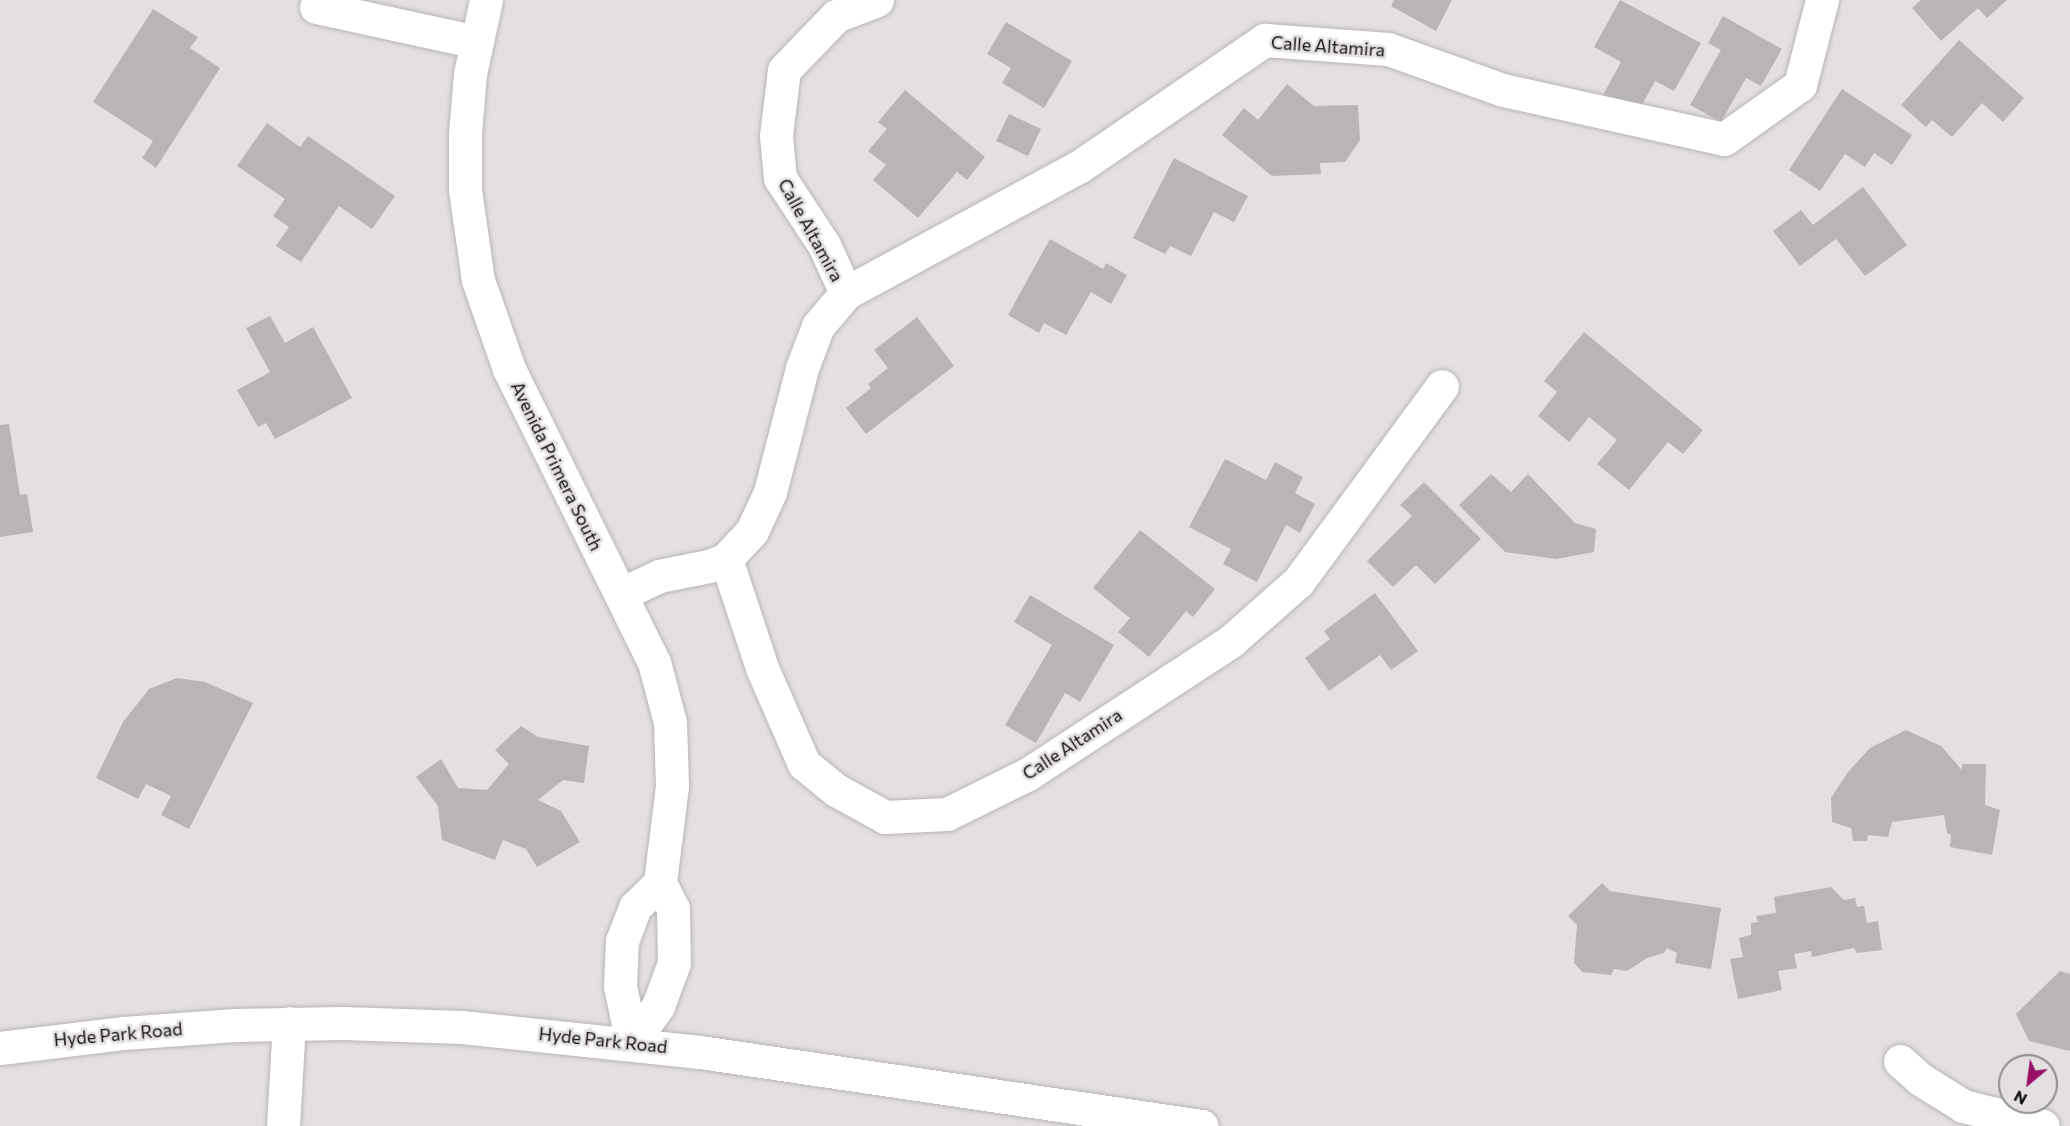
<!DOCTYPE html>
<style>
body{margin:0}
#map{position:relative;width:2070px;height:1126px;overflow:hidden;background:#e4e0e2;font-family:Commissioner,sans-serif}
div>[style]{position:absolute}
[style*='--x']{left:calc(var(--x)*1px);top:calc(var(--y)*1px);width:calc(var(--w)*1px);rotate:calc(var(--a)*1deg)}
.building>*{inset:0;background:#b9b5b7}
.roads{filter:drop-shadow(0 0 2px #b9b5b7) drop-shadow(0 0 2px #b9b5b7)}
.minor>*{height:33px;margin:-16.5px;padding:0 16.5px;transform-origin:16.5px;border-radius:16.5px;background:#fff}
.secondary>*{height:33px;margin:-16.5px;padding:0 16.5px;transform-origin:16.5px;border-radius:16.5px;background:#fff}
span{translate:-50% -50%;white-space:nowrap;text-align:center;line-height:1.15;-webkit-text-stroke:5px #e4e0e2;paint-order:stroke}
.street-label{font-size:18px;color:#100f0f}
.north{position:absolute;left:1998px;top:1054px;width:60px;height:60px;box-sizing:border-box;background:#e4e0e2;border:2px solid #8f8c8e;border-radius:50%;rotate:209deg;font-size:16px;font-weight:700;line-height:24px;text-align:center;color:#100f0f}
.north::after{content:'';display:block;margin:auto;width:21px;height:27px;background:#971066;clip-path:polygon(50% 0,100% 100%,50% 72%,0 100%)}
</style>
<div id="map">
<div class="building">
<div style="clip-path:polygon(1394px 0,1452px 0,1436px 31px,1391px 6px)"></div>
<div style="clip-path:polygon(1620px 0,1701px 43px,1674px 91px,1655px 81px,1637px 114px,1603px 95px,1621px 62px,1594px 47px)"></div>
<div style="clip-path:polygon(1921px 0,2007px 0,1987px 18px,1978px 8px,1941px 41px,1912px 8px)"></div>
<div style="clip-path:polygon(153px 9px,198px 37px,190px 48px,220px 68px,156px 168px,142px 158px,153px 141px,93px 102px)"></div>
<div style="clip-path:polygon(1723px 16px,1782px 49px,1761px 86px,1746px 78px,1721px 122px,1690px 105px,1721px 50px,1708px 43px)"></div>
<div style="clip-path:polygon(1006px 22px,1072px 61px,1044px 108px,1002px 83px,1011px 68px,987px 54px)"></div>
<div style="clip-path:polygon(1959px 40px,2024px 98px,2003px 122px,1982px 103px,1952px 137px,1932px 120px,1926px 127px,1901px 105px)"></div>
<div style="clip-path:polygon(1287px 84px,1314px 106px,1358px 105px,1360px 140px,1345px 162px,1320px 163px,1321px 174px,1272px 176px,1222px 135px,1244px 108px,1258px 120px)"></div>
<div style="clip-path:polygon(1842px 89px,1912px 135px,1892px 165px,1874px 153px,1865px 167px,1845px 154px,1820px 191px,1789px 170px)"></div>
<div style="clip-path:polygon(905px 90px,985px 157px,967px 180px,957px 172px,918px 218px,873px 180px,886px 165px,868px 151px,887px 129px,878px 122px)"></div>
<div style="clip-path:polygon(1009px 114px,1041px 129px,1028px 156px,996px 141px)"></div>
<div style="clip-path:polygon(267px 123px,300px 147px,308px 136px,395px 196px,372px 229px,339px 206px,301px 262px,276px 246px,289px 227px,273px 216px,285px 199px,237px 166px)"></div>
<div style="clip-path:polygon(1174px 158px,1248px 196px,1234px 222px,1214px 212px,1191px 256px,1170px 246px,1165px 254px,1133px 238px)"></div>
<div style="clip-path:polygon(1863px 187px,1907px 245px,1865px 276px,1836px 239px,1800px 266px,1773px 231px,1801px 210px,1813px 225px)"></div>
<div style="clip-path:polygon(1050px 239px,1103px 269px,1106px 263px,1127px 275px,1111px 304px,1091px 292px,1066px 335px,1044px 323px,1039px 333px,1008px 315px)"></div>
<div style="clip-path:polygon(270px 316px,285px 343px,313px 327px,352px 398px,275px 439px,266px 423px,258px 427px,237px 390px,270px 372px,246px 328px)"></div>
<div style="clip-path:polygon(917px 317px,954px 366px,866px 434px,846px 408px,871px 388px,868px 384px,888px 368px,874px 350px)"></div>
<div style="clip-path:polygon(1584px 332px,1703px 430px,1683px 454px,1668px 442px,1629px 490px,1597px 464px,1617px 440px,1589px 417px,1569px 442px,1538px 416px,1557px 392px,1544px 381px)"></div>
<div style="clip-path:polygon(9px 424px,20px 495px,27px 494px,33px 532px,0 537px,0 425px)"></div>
<div style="clip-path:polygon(1225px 459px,1266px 480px,1275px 462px,1303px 477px,1295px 493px,1315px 504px,1300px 533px,1286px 525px,1257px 582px,1223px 564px,1231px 549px,1189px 527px)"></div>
<div style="clip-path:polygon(1491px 474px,1511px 492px,1528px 474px,1575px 523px,1596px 529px,1594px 552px,1556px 559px,1505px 552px,1459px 505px)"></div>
<div style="clip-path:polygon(1424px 482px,1481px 539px,1435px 584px,1416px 565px,1393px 587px,1367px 561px,1412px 516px,1400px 505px)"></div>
<div style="clip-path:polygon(1140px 530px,1215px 589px,1193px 617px,1186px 611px,1149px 657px,1118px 632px,1130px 618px,1093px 588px)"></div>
<div style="clip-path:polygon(1375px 593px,1418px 651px,1391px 670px,1380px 655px,1329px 691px,1305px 658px,1330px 639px,1324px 631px)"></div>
<div style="clip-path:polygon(1030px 595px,1114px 645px,1080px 702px,1065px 693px,1036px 743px,1005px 725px,1052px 645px,1014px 622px)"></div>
<div style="clip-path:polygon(177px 678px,205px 682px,253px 703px,189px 829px,161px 815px,171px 796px,146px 784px,138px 799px,96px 778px,123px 722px,149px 689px)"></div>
<div style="clip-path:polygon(521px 726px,538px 737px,589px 746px,584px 783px,563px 780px,538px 800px,561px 811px,580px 842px,537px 867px,526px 849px,503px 840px,495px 860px,442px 840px,438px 806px,416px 777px,441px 759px,458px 788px,487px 790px,509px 764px,495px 750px)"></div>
<div style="clip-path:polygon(1906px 730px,1941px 746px,1962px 770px,1962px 764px,1986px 764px,1985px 805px,2000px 810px,1992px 855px,1950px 847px,1951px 835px,1947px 833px,1944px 815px,1892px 822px,1888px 837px,1868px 835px,1867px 841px,1853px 841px,1851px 828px,1832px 822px,1831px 798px,1848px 772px,1870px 748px)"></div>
<div style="clip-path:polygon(1602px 883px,1610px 891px,1721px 908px,1711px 969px,1675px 963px,1677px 953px,1667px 948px,1664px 953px,1647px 958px,1627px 971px,1614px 969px,1611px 975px,1582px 972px,1574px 963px,1577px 925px,1568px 916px)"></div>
<div style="clip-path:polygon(1831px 887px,1844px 900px,1855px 898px,1857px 907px,1864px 906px,1867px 923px,1878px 921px,1882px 950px,1857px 953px,1854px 948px,1812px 957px,1811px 951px,1794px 954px,1797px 968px,1778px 971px,1782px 990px,1738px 999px,1730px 959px,1743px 957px,1739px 938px,1751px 935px,1751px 923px,1758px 922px,1756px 916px,1776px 913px,1774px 897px)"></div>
<div style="clip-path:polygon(2060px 971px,2070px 974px,2070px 1051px,2029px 1041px,2016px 1014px)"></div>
</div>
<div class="roads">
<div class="minor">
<div style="--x:486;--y:0;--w:76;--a:102.2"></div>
<div style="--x:470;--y:74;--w:60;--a:94.8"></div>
<div style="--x:465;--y:134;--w:56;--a:90"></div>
<div style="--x:465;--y:190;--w:91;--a:81.8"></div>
<div style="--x:478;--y:280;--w:94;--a:70.8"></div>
<div style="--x:509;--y:369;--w:327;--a:63.7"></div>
<div style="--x:654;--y:662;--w:62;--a:75.1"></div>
<div style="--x:670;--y:722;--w:64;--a:88.2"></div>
<div style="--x:672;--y:786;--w:98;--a:97.1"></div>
<div style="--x:660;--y:883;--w:28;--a:63"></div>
<div style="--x:673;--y:908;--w:55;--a:89"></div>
<div style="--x:674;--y:963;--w:46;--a:110.4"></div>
<div style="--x:658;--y:1006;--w:45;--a:125.1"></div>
<div style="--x:316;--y:7;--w:164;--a:12.3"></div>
<div style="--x:846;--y:293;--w:53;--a:-114.6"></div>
<div style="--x:824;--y:245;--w:80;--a:-123.3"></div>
<div style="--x:780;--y:178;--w:42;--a:-95.4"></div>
<div style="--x:776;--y:136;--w:66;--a:-83.1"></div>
<div style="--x:784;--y:70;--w:75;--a:-46.1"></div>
<div style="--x:836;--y:16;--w:44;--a:-21.3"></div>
<div style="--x:726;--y:559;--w:115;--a:71.7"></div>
<div style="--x:762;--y:668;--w:105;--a:66.4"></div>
<div style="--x:804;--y:764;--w:41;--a:39.1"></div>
<div style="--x:836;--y:790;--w:56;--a:28.9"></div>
<div style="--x:885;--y:817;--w:62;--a:-2.8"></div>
<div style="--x:947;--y:814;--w:90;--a:-26.3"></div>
<div style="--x:1028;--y:774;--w:243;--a:-33.2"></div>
<div style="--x:1231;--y:641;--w:89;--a:-41.4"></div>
<div style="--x:1298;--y:582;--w:243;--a:-53.7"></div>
<div style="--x:621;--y:594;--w:42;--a:-25.3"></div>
<div style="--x:659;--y:576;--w:51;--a:-11.3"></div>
<div style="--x:709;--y:566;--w:18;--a:-22"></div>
<div style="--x:726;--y:559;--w:38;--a:-47"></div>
<div style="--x:752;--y:531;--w:43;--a:-65.2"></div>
<div style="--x:770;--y:492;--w:128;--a:-75.5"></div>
<div style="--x:802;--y:368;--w:45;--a:-69.1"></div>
<div style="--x:818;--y:326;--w:43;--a:-49.7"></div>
<div style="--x:846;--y:293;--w:266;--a:-28.5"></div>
<div style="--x:1080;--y:166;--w:224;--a:-34.3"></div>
<div style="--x:1265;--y:40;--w:123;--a:4.2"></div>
<div style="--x:1388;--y:49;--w:122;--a:19.6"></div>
<div style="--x:1503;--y:90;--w:226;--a:12.5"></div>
<div style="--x:1724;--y:139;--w:93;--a:-35.4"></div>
<div style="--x:1800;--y:85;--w:88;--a:-75.5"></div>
<div style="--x:632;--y:1043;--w:58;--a:-101.9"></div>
<div style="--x:620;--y:986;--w:45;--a:-87.5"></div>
<div style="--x:622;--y:941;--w:36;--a:-69"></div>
<div style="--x:635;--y:907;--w:35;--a:-44"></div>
<div style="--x:1900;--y:1061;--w:27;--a:42"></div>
<div style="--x:1920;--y:1079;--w:51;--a:32.1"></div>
<div style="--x:1963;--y:1106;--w:82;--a:14"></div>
<div style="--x:283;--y:1126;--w:103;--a:-86.7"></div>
</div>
<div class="secondary">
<div style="--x:0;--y:1048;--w:125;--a:-6.9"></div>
<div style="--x:124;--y:1033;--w:111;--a:-4.1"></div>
<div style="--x:235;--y:1025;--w:108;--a:-1.1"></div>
<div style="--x:343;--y:1023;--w:119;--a:1.9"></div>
<div style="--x:462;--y:1027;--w:239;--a:6"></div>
<div style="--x:700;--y:1052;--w:507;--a:8.39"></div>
</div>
</div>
<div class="street-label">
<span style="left:1328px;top:46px;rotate:4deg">Calle Altamira</span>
<span style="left:811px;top:230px;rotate:61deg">Calle Altamira</span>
<span style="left:557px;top:466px;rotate:64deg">Avenida Primera South</span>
<span style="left:1072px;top:744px;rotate:-33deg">Calle Altamira</span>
<span style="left:118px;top:1034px;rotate:-5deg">Hyde Park Road</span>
<span style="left:603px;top:1040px;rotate:6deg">Hyde Park Road</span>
</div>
<div class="north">N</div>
</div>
